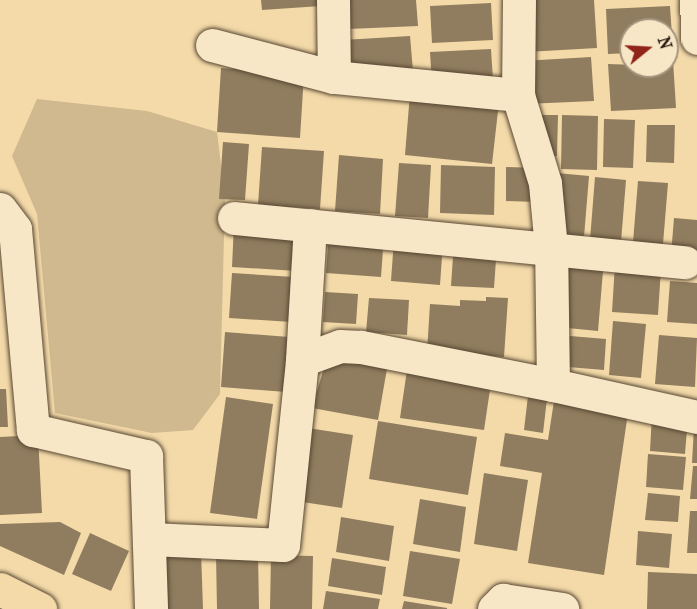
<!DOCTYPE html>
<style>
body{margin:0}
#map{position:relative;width:697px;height:609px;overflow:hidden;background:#f4daa9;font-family:"IM FELL French Canon",serif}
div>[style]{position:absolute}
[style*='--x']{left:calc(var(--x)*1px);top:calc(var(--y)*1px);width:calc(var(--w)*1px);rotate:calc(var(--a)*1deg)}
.green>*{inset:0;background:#d0b98e}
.building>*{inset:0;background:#907c5e}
.roads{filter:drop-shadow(0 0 2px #574733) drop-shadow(0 0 2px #574733)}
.minor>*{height:33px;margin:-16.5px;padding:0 16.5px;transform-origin:16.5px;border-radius:16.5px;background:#f8e7c7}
.major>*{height:33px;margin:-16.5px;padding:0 16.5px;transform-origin:16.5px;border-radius:16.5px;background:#f4daa9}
span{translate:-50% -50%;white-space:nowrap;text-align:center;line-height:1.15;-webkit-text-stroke:4.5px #f8e7c7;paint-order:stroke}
.north{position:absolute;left:619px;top:18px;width:60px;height:60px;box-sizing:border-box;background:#f8e7c7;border:2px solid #a3937c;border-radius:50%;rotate:72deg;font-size:16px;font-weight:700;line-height:24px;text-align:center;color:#23160c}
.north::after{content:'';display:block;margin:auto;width:21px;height:27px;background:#8f2418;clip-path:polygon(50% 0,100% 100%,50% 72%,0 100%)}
</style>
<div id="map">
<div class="green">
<div style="clip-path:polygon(37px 99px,147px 111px,217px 132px,225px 197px,220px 394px,193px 430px,152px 433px,55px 413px,37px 214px,12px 156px)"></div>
</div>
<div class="building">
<div style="clip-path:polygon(261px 0,321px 0,321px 6px,262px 10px)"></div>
<div style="clip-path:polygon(346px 0,416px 0,418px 26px,348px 29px)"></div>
<div style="clip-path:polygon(523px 0,594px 0,597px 48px,526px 52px)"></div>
<div style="clip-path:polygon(491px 3px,493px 40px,432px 43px,430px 6px)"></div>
<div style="clip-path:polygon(670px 6px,673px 51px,667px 51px,667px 30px,631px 30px,631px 53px,608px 54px,606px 9px)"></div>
<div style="clip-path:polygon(410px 36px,413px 71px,345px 74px,343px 40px)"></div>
<div style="clip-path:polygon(491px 49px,493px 80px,432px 83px,430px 52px)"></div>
<div style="clip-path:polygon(591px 57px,594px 101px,525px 104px,522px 61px)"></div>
<div style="clip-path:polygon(673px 60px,676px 108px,611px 111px,608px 64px,667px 66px,667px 61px)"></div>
<div style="clip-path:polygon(221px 68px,304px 74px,300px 138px,217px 132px)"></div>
<div style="clip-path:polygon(410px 93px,499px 102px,492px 164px,405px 155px)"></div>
<div style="clip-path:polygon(541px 115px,558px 115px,557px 156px,540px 156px)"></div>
<div style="clip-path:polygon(562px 115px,598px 116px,597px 170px,561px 169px)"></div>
<div style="clip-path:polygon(604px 119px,635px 120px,633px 168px,603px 167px)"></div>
<div style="clip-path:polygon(647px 125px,675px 125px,674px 163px,646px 162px)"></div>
<div style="clip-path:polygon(223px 142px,249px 144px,245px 200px,219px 199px)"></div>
<div style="clip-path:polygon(262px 147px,324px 151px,320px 209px,258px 205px)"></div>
<div style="clip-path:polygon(339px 155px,383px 159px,380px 214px,335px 211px)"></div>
<div style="clip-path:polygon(399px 163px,431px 165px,428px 218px,395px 216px)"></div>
<div style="clip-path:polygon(441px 165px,495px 167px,494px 215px,440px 213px)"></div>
<div style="clip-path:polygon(506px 167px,538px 168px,537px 202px,506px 201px)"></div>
<div style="clip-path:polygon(557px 173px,589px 176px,584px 237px,552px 235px)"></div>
<div style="clip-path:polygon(595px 177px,626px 180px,621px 242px,590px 240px)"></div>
<div style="clip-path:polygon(638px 181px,668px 183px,663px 244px,633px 242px)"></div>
<div style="clip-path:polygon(674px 218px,697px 220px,697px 257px,671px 255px)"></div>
<div style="clip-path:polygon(234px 224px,300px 229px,297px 271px,232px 267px)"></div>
<div style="clip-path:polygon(329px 233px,384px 236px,381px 277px,326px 273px)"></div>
<div style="clip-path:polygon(394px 239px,443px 243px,440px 285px,391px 281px)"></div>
<div style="clip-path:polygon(454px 242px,497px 245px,494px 288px,451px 286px)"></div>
<div style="clip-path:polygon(563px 256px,604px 259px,598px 331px,557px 327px)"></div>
<div style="clip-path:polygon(615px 264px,661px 268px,658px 315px,612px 312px)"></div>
<div style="clip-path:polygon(232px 273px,294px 277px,291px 322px,229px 318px)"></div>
<div style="clip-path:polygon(670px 281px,697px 283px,697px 324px,667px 322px)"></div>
<div style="clip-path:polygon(325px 292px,358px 294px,356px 324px,323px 322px)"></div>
<div style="clip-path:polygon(486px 297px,508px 298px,504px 357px,427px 352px,430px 304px,460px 306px,460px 300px,486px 301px)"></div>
<div style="clip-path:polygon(369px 298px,409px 300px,407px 335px,366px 332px)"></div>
<div style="clip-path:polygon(613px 321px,646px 324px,641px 378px,609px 375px)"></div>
<div style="clip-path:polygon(225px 332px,289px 337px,286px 392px,221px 387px)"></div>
<div style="clip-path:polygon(558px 335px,606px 339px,604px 370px,556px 366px)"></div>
<div style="clip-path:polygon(659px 335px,697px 338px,695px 387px,655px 384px)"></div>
<div style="clip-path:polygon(326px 361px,388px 363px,378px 420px,312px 408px)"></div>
<div style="clip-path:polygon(407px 370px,491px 383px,484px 430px,400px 418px)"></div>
<div style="clip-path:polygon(529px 387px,548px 390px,543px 433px,524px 430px)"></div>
<div style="clip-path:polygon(0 389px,6px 389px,8px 427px,0 427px)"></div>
<div style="clip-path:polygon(226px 397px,273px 404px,257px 519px,210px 513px)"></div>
<div style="clip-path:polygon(554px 401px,628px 413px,604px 575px,528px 563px,542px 473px,500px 466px,505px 433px,548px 440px)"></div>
<div style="clip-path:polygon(652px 414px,688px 417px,685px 454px,650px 451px)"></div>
<div style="clip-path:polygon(378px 421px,477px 437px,468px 495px,369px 479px)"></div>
<div style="clip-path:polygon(694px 427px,697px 427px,697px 463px,692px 463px)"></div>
<div style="clip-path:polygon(308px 428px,353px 435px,342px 508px,296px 501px)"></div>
<div style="clip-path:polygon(38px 435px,42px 513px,0 515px,0 437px)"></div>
<div style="clip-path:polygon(648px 454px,686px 457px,683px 490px,646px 487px)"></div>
<div style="clip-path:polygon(693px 466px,697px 466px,697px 499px,690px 499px)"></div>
<div style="clip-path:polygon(484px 473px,528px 480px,517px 551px,474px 544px)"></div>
<div style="clip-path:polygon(648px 493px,680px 496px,678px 522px,645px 520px)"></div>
<div style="clip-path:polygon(420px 499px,466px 507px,460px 552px,413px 544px)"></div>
<div style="clip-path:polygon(690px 511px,697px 511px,697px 553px,687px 553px)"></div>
<div style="clip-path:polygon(341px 517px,394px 526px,389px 561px,336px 552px)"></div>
<div style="clip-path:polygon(60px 522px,81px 533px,64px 575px,0 546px,0 524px)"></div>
<div style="clip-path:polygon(638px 531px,672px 534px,669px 568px,636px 565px)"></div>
<div style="clip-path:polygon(90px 533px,129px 551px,111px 591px,72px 574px)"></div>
<div style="clip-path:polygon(201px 551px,203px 609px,164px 609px,162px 553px)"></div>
<div style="clip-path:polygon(410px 551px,460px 559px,452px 604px,403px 596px)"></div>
<div style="clip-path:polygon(258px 554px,259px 609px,217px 609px,216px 555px)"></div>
<div style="clip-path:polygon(271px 555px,313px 556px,312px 609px,270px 609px)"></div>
<div style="clip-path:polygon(332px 558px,386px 567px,382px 595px,328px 586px)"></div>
<div style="clip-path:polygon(648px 572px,697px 574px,697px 609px,647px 609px)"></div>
<div style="clip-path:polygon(326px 591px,380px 599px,378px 609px,323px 609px)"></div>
<div style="clip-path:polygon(404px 601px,447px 608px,447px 609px,402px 609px)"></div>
</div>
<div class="roads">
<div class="minor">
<div style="--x:333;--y:0;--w:77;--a:89.3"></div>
<div style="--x:696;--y:0;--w:38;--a:88"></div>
<div style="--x:212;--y:45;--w:126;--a:14.7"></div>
<div style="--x:334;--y:77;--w:185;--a:5.6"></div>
<div style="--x:0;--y:209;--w:25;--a:53"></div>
<div style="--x:15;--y:229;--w:202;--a:84.9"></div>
<div style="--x:33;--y:430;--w:116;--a:13"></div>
<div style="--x:146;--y:456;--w:153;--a:88.1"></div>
<div style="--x:234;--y:218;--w:453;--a:5.6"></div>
<div style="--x:302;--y:360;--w:135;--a:-86.6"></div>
<div style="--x:553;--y:385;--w:148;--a:12.5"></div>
<div style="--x:150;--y:539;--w:133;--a:2.6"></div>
<div style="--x:283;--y:545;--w:186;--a:-84.1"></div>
<div style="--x:302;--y:360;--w:40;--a:-20.2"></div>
<div style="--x:340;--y:346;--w:21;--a:3"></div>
<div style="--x:361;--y:347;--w:196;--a:11.2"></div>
<div style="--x:553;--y:385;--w:137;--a:-90.8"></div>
<div style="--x:551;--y:248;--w:65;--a:-95.3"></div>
<div style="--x:545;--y:183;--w:92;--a:-107.1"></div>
<div style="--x:518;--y:95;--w:95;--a:-89.4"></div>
<div style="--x:494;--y:609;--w:13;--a:-45"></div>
<div style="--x:503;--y:600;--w:60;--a:8.7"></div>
</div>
<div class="major">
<div style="--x:0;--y:589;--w:45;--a:26.6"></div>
</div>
</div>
<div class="north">N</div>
</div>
